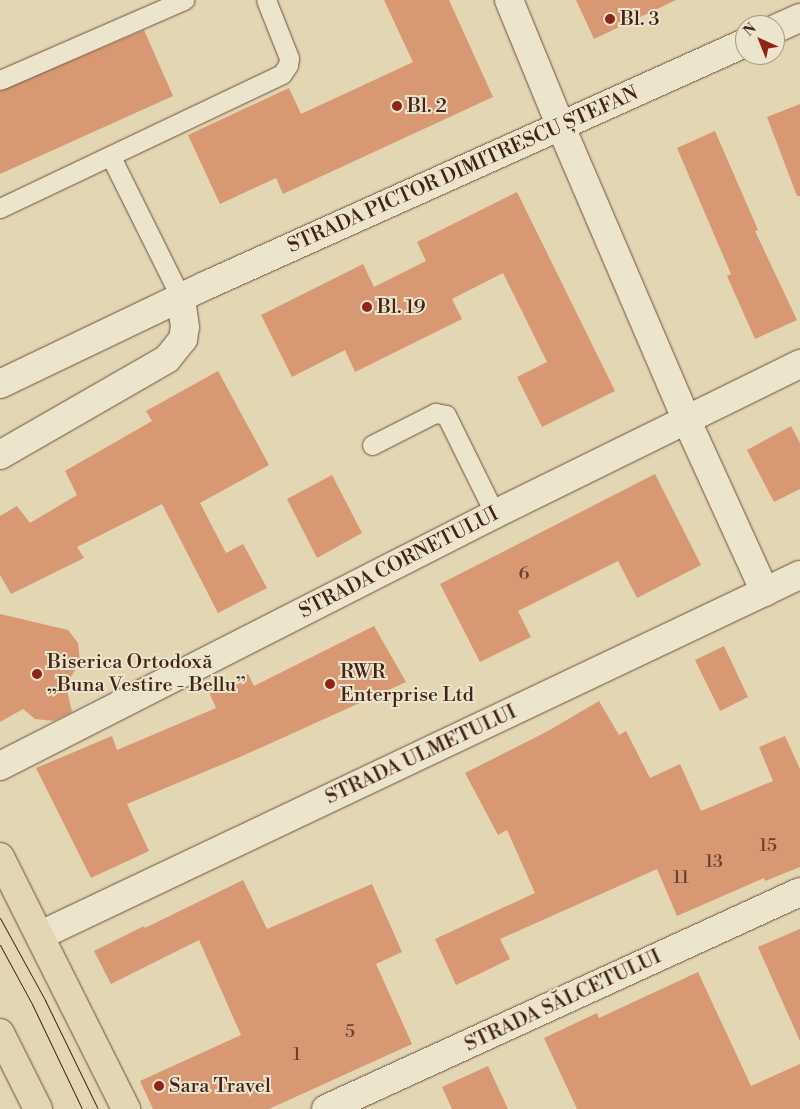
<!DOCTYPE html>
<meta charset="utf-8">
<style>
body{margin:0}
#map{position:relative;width:800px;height:1109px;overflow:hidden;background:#e3d6b2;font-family:"Libre Bodoni",serif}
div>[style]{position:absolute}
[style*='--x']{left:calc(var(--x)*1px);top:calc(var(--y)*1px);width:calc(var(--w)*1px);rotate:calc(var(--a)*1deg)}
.building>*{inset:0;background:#d89874}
.roads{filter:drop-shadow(0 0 1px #6c503e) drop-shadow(0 0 1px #6c503e)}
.lane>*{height:19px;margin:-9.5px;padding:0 9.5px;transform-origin:9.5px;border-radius:9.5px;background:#ede4cd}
.street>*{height:28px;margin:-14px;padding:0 14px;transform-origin:14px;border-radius:14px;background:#ede4cd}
.primary>*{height:28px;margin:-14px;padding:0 14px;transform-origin:14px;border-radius:14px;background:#e3d6b2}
.tram>*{height:1px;margin:-0.5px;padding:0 0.5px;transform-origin:0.5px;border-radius:0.5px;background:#442317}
.dots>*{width:14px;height:14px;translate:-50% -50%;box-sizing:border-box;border:2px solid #ede4cd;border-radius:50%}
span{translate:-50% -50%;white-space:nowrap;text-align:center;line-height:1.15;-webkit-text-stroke:4px #ede4cd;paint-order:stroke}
.number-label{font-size:18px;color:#69402e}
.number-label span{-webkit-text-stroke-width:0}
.poi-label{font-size:20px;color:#442317}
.left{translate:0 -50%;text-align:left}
.street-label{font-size:20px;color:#442317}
.north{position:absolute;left:735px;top:15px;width:50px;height:50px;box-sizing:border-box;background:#ede4cd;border:1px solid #a99784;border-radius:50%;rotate:316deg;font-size:14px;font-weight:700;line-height:20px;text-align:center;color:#442317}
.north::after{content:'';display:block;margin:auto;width:18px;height:22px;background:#8f2418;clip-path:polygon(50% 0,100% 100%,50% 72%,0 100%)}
</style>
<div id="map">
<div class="building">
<div style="clip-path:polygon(384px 0,449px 0,493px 97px,283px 194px,276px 178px,220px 204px,188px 135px,289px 88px,301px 114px,413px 62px)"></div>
<div style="clip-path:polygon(576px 0,676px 0,594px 39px)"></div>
<div style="clip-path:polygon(144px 30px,173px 96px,0 174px,0 91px)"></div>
<div style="clip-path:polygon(800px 104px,800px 196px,797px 196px,767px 117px)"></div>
<div style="clip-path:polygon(715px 131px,758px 230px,755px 231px,797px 320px,755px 339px,727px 276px,731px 274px,677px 148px)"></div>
<div style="clip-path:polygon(517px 192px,615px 391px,542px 427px,517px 377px,547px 362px,503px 273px,452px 299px,462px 319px,355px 372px,345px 350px,292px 377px,261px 315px,363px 264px,374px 287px,426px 261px,417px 242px)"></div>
<div style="clip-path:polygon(218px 371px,269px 465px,200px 503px,226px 553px,243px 544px,267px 588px,218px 613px,162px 504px,77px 547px,84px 558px,11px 594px,0 575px,0 516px,17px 506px,30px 523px,77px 495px,65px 471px,152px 421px,146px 411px)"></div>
<div style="clip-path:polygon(791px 426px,800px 443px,800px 489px,774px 502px,747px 450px)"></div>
<div style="clip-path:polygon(655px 474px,701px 565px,637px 598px,618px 561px,518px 611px,531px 637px,480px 662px,440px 584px)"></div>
<div style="clip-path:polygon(332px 475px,362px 533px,317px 558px,287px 499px)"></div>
<div style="clip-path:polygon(0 614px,68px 630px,78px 643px,80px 661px,66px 686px,72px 712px,54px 721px,35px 719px,23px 709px,0 722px)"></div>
<div style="clip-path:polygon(374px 626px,406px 682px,240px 757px,127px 804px,149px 851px,91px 878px,36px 768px,112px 736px,117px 750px,216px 708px,209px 692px,248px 674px,254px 686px)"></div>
<div style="clip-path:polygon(724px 646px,748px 697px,720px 711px,695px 660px)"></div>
<div style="clip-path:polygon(599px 701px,619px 735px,626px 731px,650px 778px,680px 764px,701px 811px,773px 781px,759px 747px,785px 736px,800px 769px,800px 867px,765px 881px,764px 878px,677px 916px,657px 869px,500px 939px,510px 959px,456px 985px,435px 939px,535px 893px,507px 830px,498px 835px,465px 773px,548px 731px)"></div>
<div style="clip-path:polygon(243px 880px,267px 929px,372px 884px,402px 952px,376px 964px,412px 1044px,269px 1109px,153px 1109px,140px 1081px,241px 1035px,199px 940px,111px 984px,94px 951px,144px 926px,145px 928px)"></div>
<div style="clip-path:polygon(800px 929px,800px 1041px,758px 947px)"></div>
<div style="clip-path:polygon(698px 972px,751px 1086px,800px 1064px,800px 1109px,577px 1109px,544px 1038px,597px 1013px,599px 1018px)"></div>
<div style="clip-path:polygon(488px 1066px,508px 1109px,452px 1109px,442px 1087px)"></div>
</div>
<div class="roads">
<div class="lane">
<div style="--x:0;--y:80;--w:201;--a:-23.5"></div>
<div style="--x:111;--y:157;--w:157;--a:63.6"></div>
<div style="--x:0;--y:208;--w:312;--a:-25.4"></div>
<div style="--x:282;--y:74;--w:11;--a:-56"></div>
<div style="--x:288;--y:65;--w:7;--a:-82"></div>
<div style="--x:289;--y:58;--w:62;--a:-111.6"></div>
<div style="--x:372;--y:445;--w:71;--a:-26.9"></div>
<div style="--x:435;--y:413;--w:11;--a:10"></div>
<div style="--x:446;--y:415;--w:110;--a:63.7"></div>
</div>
<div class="street">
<div style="--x:509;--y:0;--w:137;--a:67.7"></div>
<div style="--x:561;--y:127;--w:320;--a:66.8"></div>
<div style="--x:687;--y:421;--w:188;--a:65.5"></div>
<div style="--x:775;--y:29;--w:27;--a:-24"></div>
<div style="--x:0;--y:384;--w:229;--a:-25.6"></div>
<div style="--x:207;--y:285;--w:590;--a:-24.22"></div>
<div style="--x:0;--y:455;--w:193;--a:-29.9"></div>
<div style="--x:167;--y:359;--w:26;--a:-51"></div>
<div style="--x:183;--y:339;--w:12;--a:-81"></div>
<div style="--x:185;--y:327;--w:29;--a:-98"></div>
<div style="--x:0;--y:766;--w:555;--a:-26.98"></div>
<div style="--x:495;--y:514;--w:340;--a:-26.2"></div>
<div style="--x:41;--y:935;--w:840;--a:-25.38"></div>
<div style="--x:326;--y:1109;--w:521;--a:-24.6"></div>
</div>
<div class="primary">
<div style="--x:0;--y:857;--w:282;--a:63.4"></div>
<div style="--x:0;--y:1033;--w:85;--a:63.4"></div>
</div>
</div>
<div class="tram">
<div style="--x:0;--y:918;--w:94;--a:61.2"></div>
<div style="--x:45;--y:1000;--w:121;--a:64.1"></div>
<div style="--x:0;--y:945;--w:67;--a:61.5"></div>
<div style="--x:32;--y:1004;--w:116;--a:64.5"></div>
</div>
<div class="dots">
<div style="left:610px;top:19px;background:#8f2418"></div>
<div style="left:397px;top:106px;background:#8f2418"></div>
<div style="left:367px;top:307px;background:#8f2418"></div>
<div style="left:37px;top:674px;background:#8f2418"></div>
<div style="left:330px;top:684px;background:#8f2418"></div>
<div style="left:159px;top:1086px;background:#8f2418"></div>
</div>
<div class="number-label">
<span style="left:524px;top:574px">6</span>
<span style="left:768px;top:846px">15</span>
<span style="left:714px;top:862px">13</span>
<span style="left:681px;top:878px">11</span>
<span style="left:350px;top:1032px">5</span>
<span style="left:297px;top:1055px">1</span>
</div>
<div class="poi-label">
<span class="left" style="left:620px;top:19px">Bl. 3</span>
<span class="left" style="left:407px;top:106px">Bl. 2</span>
<span class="left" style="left:377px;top:307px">Bl. 19</span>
<span class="left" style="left:47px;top:674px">Biserica Ortodoxă<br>„Buna Vestire - Bellu”</span>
<span class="left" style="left:340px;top:684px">RWR<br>Enterprise Ltd</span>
<span class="left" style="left:169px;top:1086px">Sara Travel</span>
</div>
<div class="street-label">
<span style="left:463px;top:170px;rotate:-24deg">STRADA PICTOR DIMITRESCU ȘTEFAN</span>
<span style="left:399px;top:563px;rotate:-27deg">STRADA CORNETULUI</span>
<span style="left:421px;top:755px;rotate:-25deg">STRADA ULMETULUI</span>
<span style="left:563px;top:1001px;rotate:-25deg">STRADA SĂLCETULUI</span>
</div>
<div class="north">N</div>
</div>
